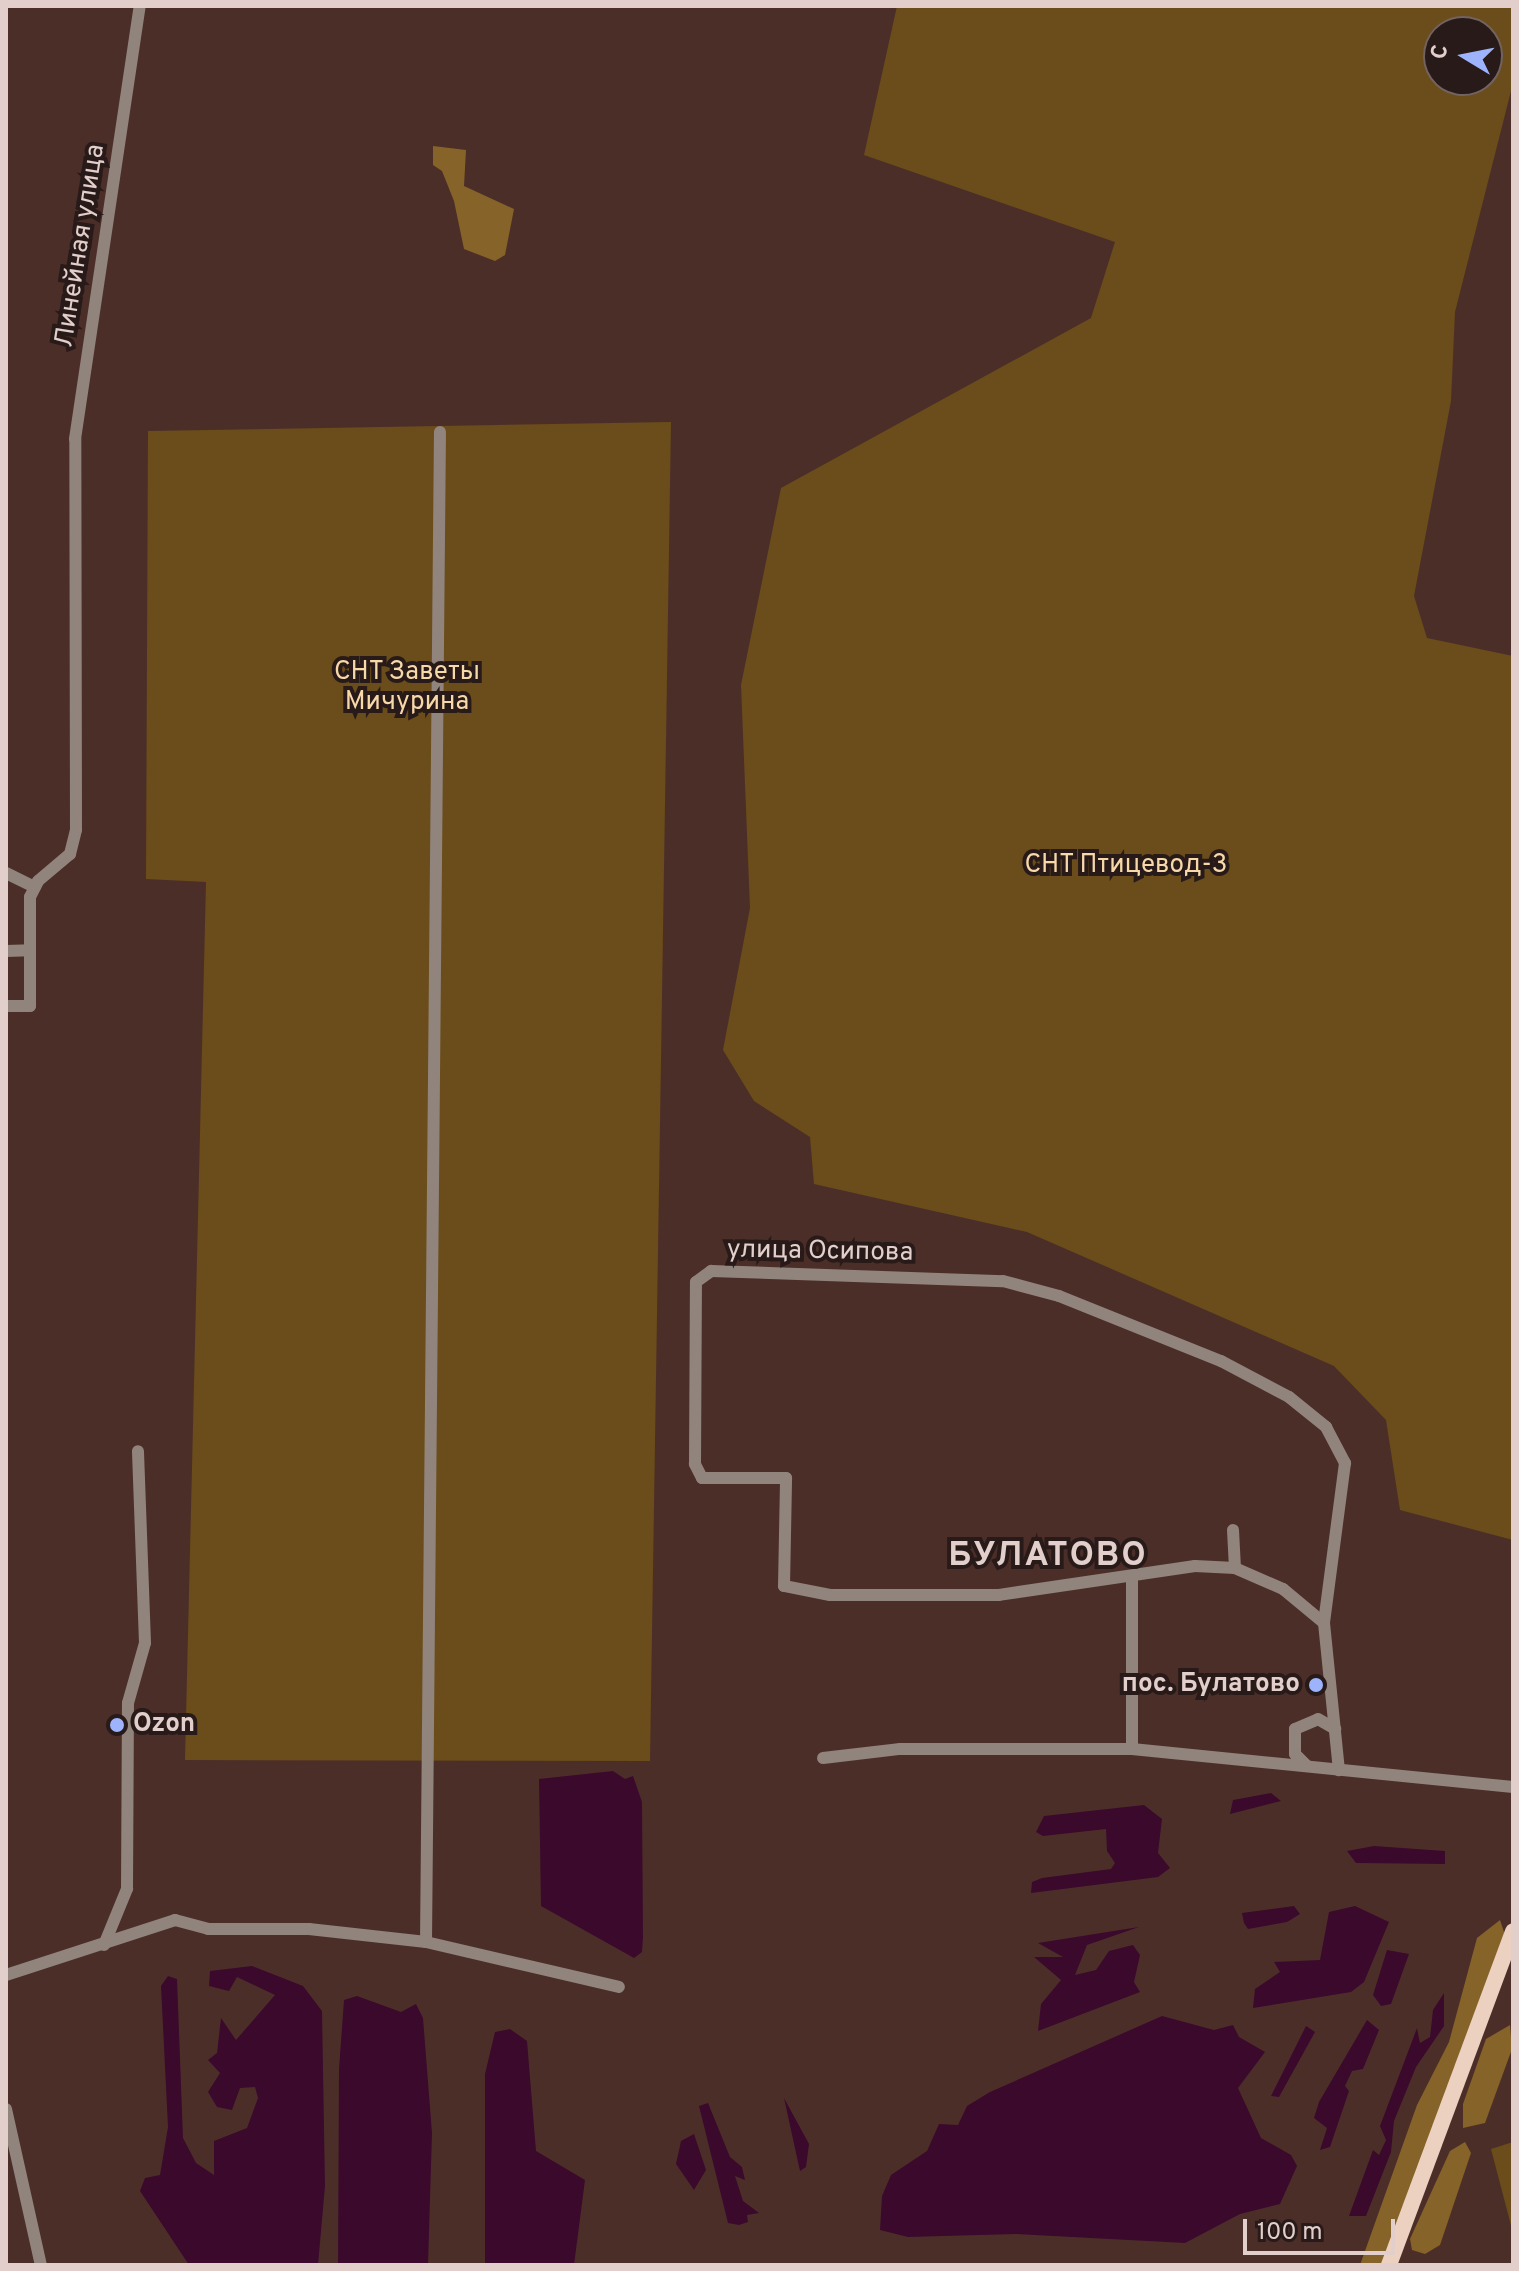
<!DOCTYPE html>
<meta charset="utf-8">
<style>
body{margin:0}
#map{position:relative;width:1519px;height:2271px;overflow:hidden;background:#4c2e29;font-family:Overpass,sans-serif}
div>[style]{position:absolute}
[style*='--x']{left:calc(var(--x)*1px);top:calc(var(--y)*1px);width:calc(var(--w)*1px);rotate:calc(var(--a)*1deg)}
.green>*{inset:0;background:#6a4d1a}
.forest>*{inset:0;background:#866328}
.water>*{inset:0;background:#3b092c}
.minor>*{height:12px;margin:-6px;padding:0 6px;transform-origin:6px;border-radius:6px;background:#91847c}
.major>*{height:16px;margin:-8px;padding:0 8px;transform-origin:8px;border-radius:8px;background:#ecd1c0}
.dots>*{width:22px;height:22px;translate:-50% -50%;box-sizing:border-box;border:4px solid #281a18;border-radius:50%}
span{translate:-50% -50%;white-space:nowrap;text-align:center;line-height:1.15;-webkit-text-stroke:8px #281a18;paint-order:stroke}
.street-label{font-size:26px;color:#e2cfcb}
.park-label{font-size:26px;color:#f7d8a8}
.poi-label{font-size:26px;color:#e2cfcb;font-weight:700}
.right{translate:-100% -50%;text-align:right}
.left{translate:0 -50%;text-align:left}
.district-label{font-size:34px;color:#e2cfcb;font-weight:700;letter-spacing:2px}
.frame{position:absolute;inset:0;border:8px solid #e2cfcb;pointer-events:none}
.north{position:absolute;left:1423px;top:16px;width:80px;height:80px;box-sizing:border-box;background:#281a18;border:2px solid #726260;border-radius:50%;rotate:280deg;font-size:22px;font-weight:700;line-height:32px;text-align:center;color:#e2cfcb}
.north::after{content:'';display:block;margin:auto;width:28px;height:36px;background:#9db4fd;clip-path:polygon(50% 0,100% 100%,50% 72%,0 100%)}
.scale{position:absolute;left:1243px;top:2219px;width:152px;height:36px;box-sizing:border-box;border:4px solid #e2cfcb;border-top:0;padding-left:10px;font-size:24px;line-height:28px;white-space:nowrap;color:#e2cfcb;-webkit-text-stroke:6px #281a18;paint-order:stroke}
</style>
<div id="map">
<div class="green">
<div style="clip-path:polygon(evenodd,897px 6px,1513px 6px,1513px 83px,1455px 312px,1451px 401px,1414px 596px,1427px 638px,1513px 656px,1513px 1540px,1400px 1510px,1386px 1420px,1334px 1366px,1027px 1232px,814px 1184px,810px 1137px,754px 1101px,723px 1050px,750px 908px,741px 685px,781px 488px,1091px 318px,1115px 242px,864px 155px,897px 6px,1439px 32px,1487px 32px,1487px 80px,1439px 80px,1439px 32px)"></div>
<div style="clip-path:polygon(671px 422px,650px 1761px,185px 1760px,206px 882px,146px 879px,148px 431px)"></div>
<div style="clip-path:polygon(1513px 2142px,1513px 2233px,1491px 2149px)"></div>
</div>
<div class="forest">
<div style="clip-path:polygon(433px 146px,466px 150px,464px 186px,514px 209px,505px 255px,495px 261px,464px 249px,454px 201px,442px 171px,433px 165px)"></div>
<div style="clip-path:polygon(1500px 1920px,1506px 1938px,1384px 2265px,1360px 2265px,1417px 2105px,1449px 2042px,1477px 1938px)"></div>
<div style="clip-path:polygon(1510px 2025px,1512px 2049px,1485px 2123px,1463px 2128px,1463px 2104px,1486px 2039px)"></div>
<div style="clip-path:polygon(1465px 2142px,1471px 2153px,1440px 2245px,1425px 2254px,1412px 2250px,1410px 2239px,1450px 2151px)"></div>
</div>
<div class="water">
<div style="clip-path:polygon(613px 1771px,625px 1779px,633px 1776px,642px 1802px,643px 1937px,642px 1952px,634px 1958px,541px 1906px,539px 1779px)"></div>
<div style="clip-path:polygon(1271px 1793px,1281px 1801px,1230px 1814px,1233px 1800px)"></div>
<div style="clip-path:polygon(1144px 1805px,1162px 1819px,1158px 1853px,1170px 1868px,1158px 1877px,1031px 1893px,1032px 1882px,1042px 1878px,1111px 1869px,1115px 1863px,1107px 1851px,1106px 1829px,1043px 1836px,1036px 1832px,1044px 1816px)"></div>
<div style="clip-path:polygon(1374px 1846px,1445px 1851px,1445px 1864px,1356px 1863px,1347px 1851px)"></div>
<div style="clip-path:polygon(1294px 1906px,1300px 1914px,1287px 1922px,1248px 1929px,1244px 1923px,1242px 1913px)"></div>
<div style="clip-path:polygon(1355px 1906px,1389px 1922px,1364px 1982px,1351px 1992px,1253px 2008px,1255px 1989px,1280px 1972px,1274px 1962px,1320px 1960px,1329px 1912px)"></div>
<div style="clip-path:polygon(1139px 1927px,1087px 1945px,1075px 1975px,1096px 1970px,1109px 1951px,1133px 1945px,1140px 1955px,1134px 1982px,1140px 1992px,1038px 2031px,1041px 2004px,1061px 1980px,1034px 1957px,1063px 1957px,1038px 1943px)"></div>
<div style="clip-path:polygon(1387px 1950px,1409px 1954px,1391px 2004px,1381px 2006px,1373px 1995px)"></div>
<div style="clip-path:polygon(252px 1966px,303px 1986px,322px 2011px,325px 2186px,318px 2265px,189px 2265px,140px 2191px,145px 2178px,160px 2175px,168px 2127px,161px 1986px,168px 1976px,177px 1979px,183px 2138px,196px 2163px,214px 2175px,214px 2141px,247px 2128px,258px 2098px,255px 2087px,240px 2088px,232px 2110px,217px 2107px,208px 2092px,220px 2073px,208px 2060px,217px 2053px,221px 2018px,236px 2040px,275px 1995px,237px 1977px,229px 1991px,209px 1986px,210px 1971px)"></div>
<div style="clip-path:polygon(1444px 1993px,1444px 2026px,1416px 2067px,1394px 2121px,1391px 2152px,1366px 2216px,1349px 2216px,1373px 2150px,1379px 2155px,1386px 2140px,1380px 2126px,1417px 2028px,1420px 2043px,1430px 2037px,1433px 2010px)"></div>
<div style="clip-path:polygon(357px 1996px,401px 2012px,416px 2004px,423px 2018px,432px 2133px,428px 2265px,338px 2265px,339px 2069px,344px 2000px)"></div>
<div style="clip-path:polygon(1162px 2016px,1214px 2030px,1233px 2025px,1239px 2037px,1265px 2052px,1238px 2088px,1261px 2138px,1291px 2155px,1297px 2166px,1280px 2204px,1240px 2214px,1185px 2243px,1016px 2234px,908px 2237px,880px 2230px,882px 2196px,891px 2175px,927px 2151px,939px 2124px,958px 2125px,967px 2106px,990px 2092px)"></div>
<div style="clip-path:polygon(1367px 2020px,1379px 2030px,1363px 2069px,1352px 2071px,1345px 2086px,1349px 2091px,1330px 2147px,1320px 2150px,1327px 2128px,1314px 2118px,1319px 2102px)"></div>
<div style="clip-path:polygon(1306px 2026px,1315px 2032px,1279px 2097px,1271px 2096px)"></div>
<div style="clip-path:polygon(510px 2029px,527px 2041px,536px 2151px,585px 2180px,574px 2265px,485px 2265px,485px 2074px,495px 2032px)"></div>
<div style="clip-path:polygon(784px 2098px,809px 2144px,806px 2167px,800px 2171px)"></div>
<div style="clip-path:polygon(708px 2103px,730px 2157px,742px 2167px,745px 2180px,735px 2176px,743px 2201px,759px 2213px,747px 2215px,748px 2222px,739px 2225px,728px 2223px,699px 2106px)"></div>
<div style="clip-path:polygon(694px 2134px,706px 2170px,694px 2190px,676px 2164px,681px 2141px)"></div>
</div>
<div class="minor">
<div style="--x:6;--y:873;--w:32;--a:26"></div>
<div style="--x:6;--y:951;--w:24;--a:-2"></div>
<div style="--x:6;--y:1006;--w:24;--a:0"></div>
<div style="--x:30;--y:1006;--w:109;--a:-90"></div>
<div style="--x:30;--y:897;--w:18;--a:-63"></div>
<div style="--x:38;--y:881;--w:42;--a:-40.2"></div>
<div style="--x:70;--y:854;--w:25;--a:-76"></div>
<div style="--x:76;--y:830;--w:391;--a:-90.1"></div>
<div style="--x:75;--y:439;--w:438;--a:-81.5"></div>
<div style="--x:1233;--y:1530;--w:38;--a:87"></div>
<div style="--x:1324;--y:1623;--w:53;--a:-140.3"></div>
<div style="--x:1283;--y:1589;--w:52;--a:-156.4"></div>
<div style="--x:1235;--y:1568;--w:40;--a:-177.1"></div>
<div style="--x:1195;--y:1566;--w:198;--a:171.6"></div>
<div style="--x:999;--y:1595;--w:169;--a:180"></div>
<div style="--x:830;--y:1595;--w:47;--a:-168.9"></div>
<div style="--x:784;--y:1586;--w:108;--a:-88.9"></div>
<div style="--x:786;--y:1478;--w:84;--a:180"></div>
<div style="--x:702;--y:1478;--w:16;--a:-117"></div>
<div style="--x:695;--y:1464;--w:182;--a:-89.7"></div>
<div style="--x:696;--y:1282;--w:19;--a:-36"></div>
<div style="--x:711;--y:1271;--w:292;--a:2"></div>
<div style="--x:1003;--y:1281;--w:58;--a:15"></div>
<div style="--x:1059;--y:1296;--w:175;--a:21.9"></div>
<div style="--x:1221;--y:1361;--w:77;--a:27.9"></div>
<div style="--x:1289;--y:1397;--w:48;--a:39"></div>
<div style="--x:1326;--y:1427;--w:41;--a:62.2"></div>
<div style="--x:1345;--y:1463;--w:161;--a:97.5"></div>
<div style="--x:1324;--y:1623;--w:148;--a:84.2"></div>
<div style="--x:1132;--y:1749;--w:172;--a:-90"></div>
<div style="--x:823;--y:1758;--w:78;--a:-6.7"></div>
<div style="--x:900;--y:1749;--w:232;--a:0"></div>
<div style="--x:1132;--y:1749;--w:383;--a:5.7"></div>
<div style="--x:1307;--y:1766;--w:17;--a:-135"></div>
<div style="--x:1295;--y:1754;--w:25;--a:-90"></div>
<div style="--x:1295;--y:1729;--w:25;--a:-23"></div>
<div style="--x:1318;--y:1719;--w:20;--a:30"></div>
<div style="--x:426;--y:1942;--w:1510;--a:-89.47"></div>
<div style="--x:104;--y:1945;--w:61;--a:-67.7"></div>
<div style="--x:127;--y:1889;--w:186;--a:-89.7"></div>
<div style="--x:128;--y:1703;--w:62;--a:-74.2"></div>
<div style="--x:145;--y:1643;--w:192;--a:-92.1"></div>
<div style="--x:6;--y:1975;--w:178;--a:-18"></div>
<div style="--x:175;--y:1920;--w:34;--a:15"></div>
<div style="--x:208;--y:1929;--w:101;--a:0"></div>
<div style="--x:309;--y:1929;--w:118;--a:6.3"></div>
<div style="--x:426;--y:1942;--w:198;--a:13.1"></div>
<div style="--x:6;--y:2109;--w:160;--a:77.4"></div>
</div>
<div class="major">
<div style="--x:1389;--y:2265;--w:356;--a:-69.6"></div>
</div>
<div class="dots">
<div style="left:1316px;top:1685px;background:#9db4fd"></div>
<div style="left:117px;top:1725px;background:#9db4fd"></div>
</div>
<div class="street-label">
<span style="left:81px;top:246px;rotate:-81deg">Линейная улица</span>
<span style="left:820px;top:1252px;rotate:1deg">улица Осипова</span>
</div>
<div class="park-label">
<span style="left:407px;top:688px">СНТ Заветы<br>Мичурина</span>
<span style="left:1126px;top:866px">СНТ Птицевод-3</span>
</div>
<div class="poi-label">
<span class="right" style="left:1300px;top:1685px">пос. Булатово</span>
<span class="left" style="left:133px;top:1725px">Ozon</span>
</div>
<div class="district-label">
<span style="left:1048px;top:1557px">БУЛАТОВО</span>
</div>
<div class="frame"></div>
<div class="north">С</div>
<div class="scale">100 m</div>
</div>
